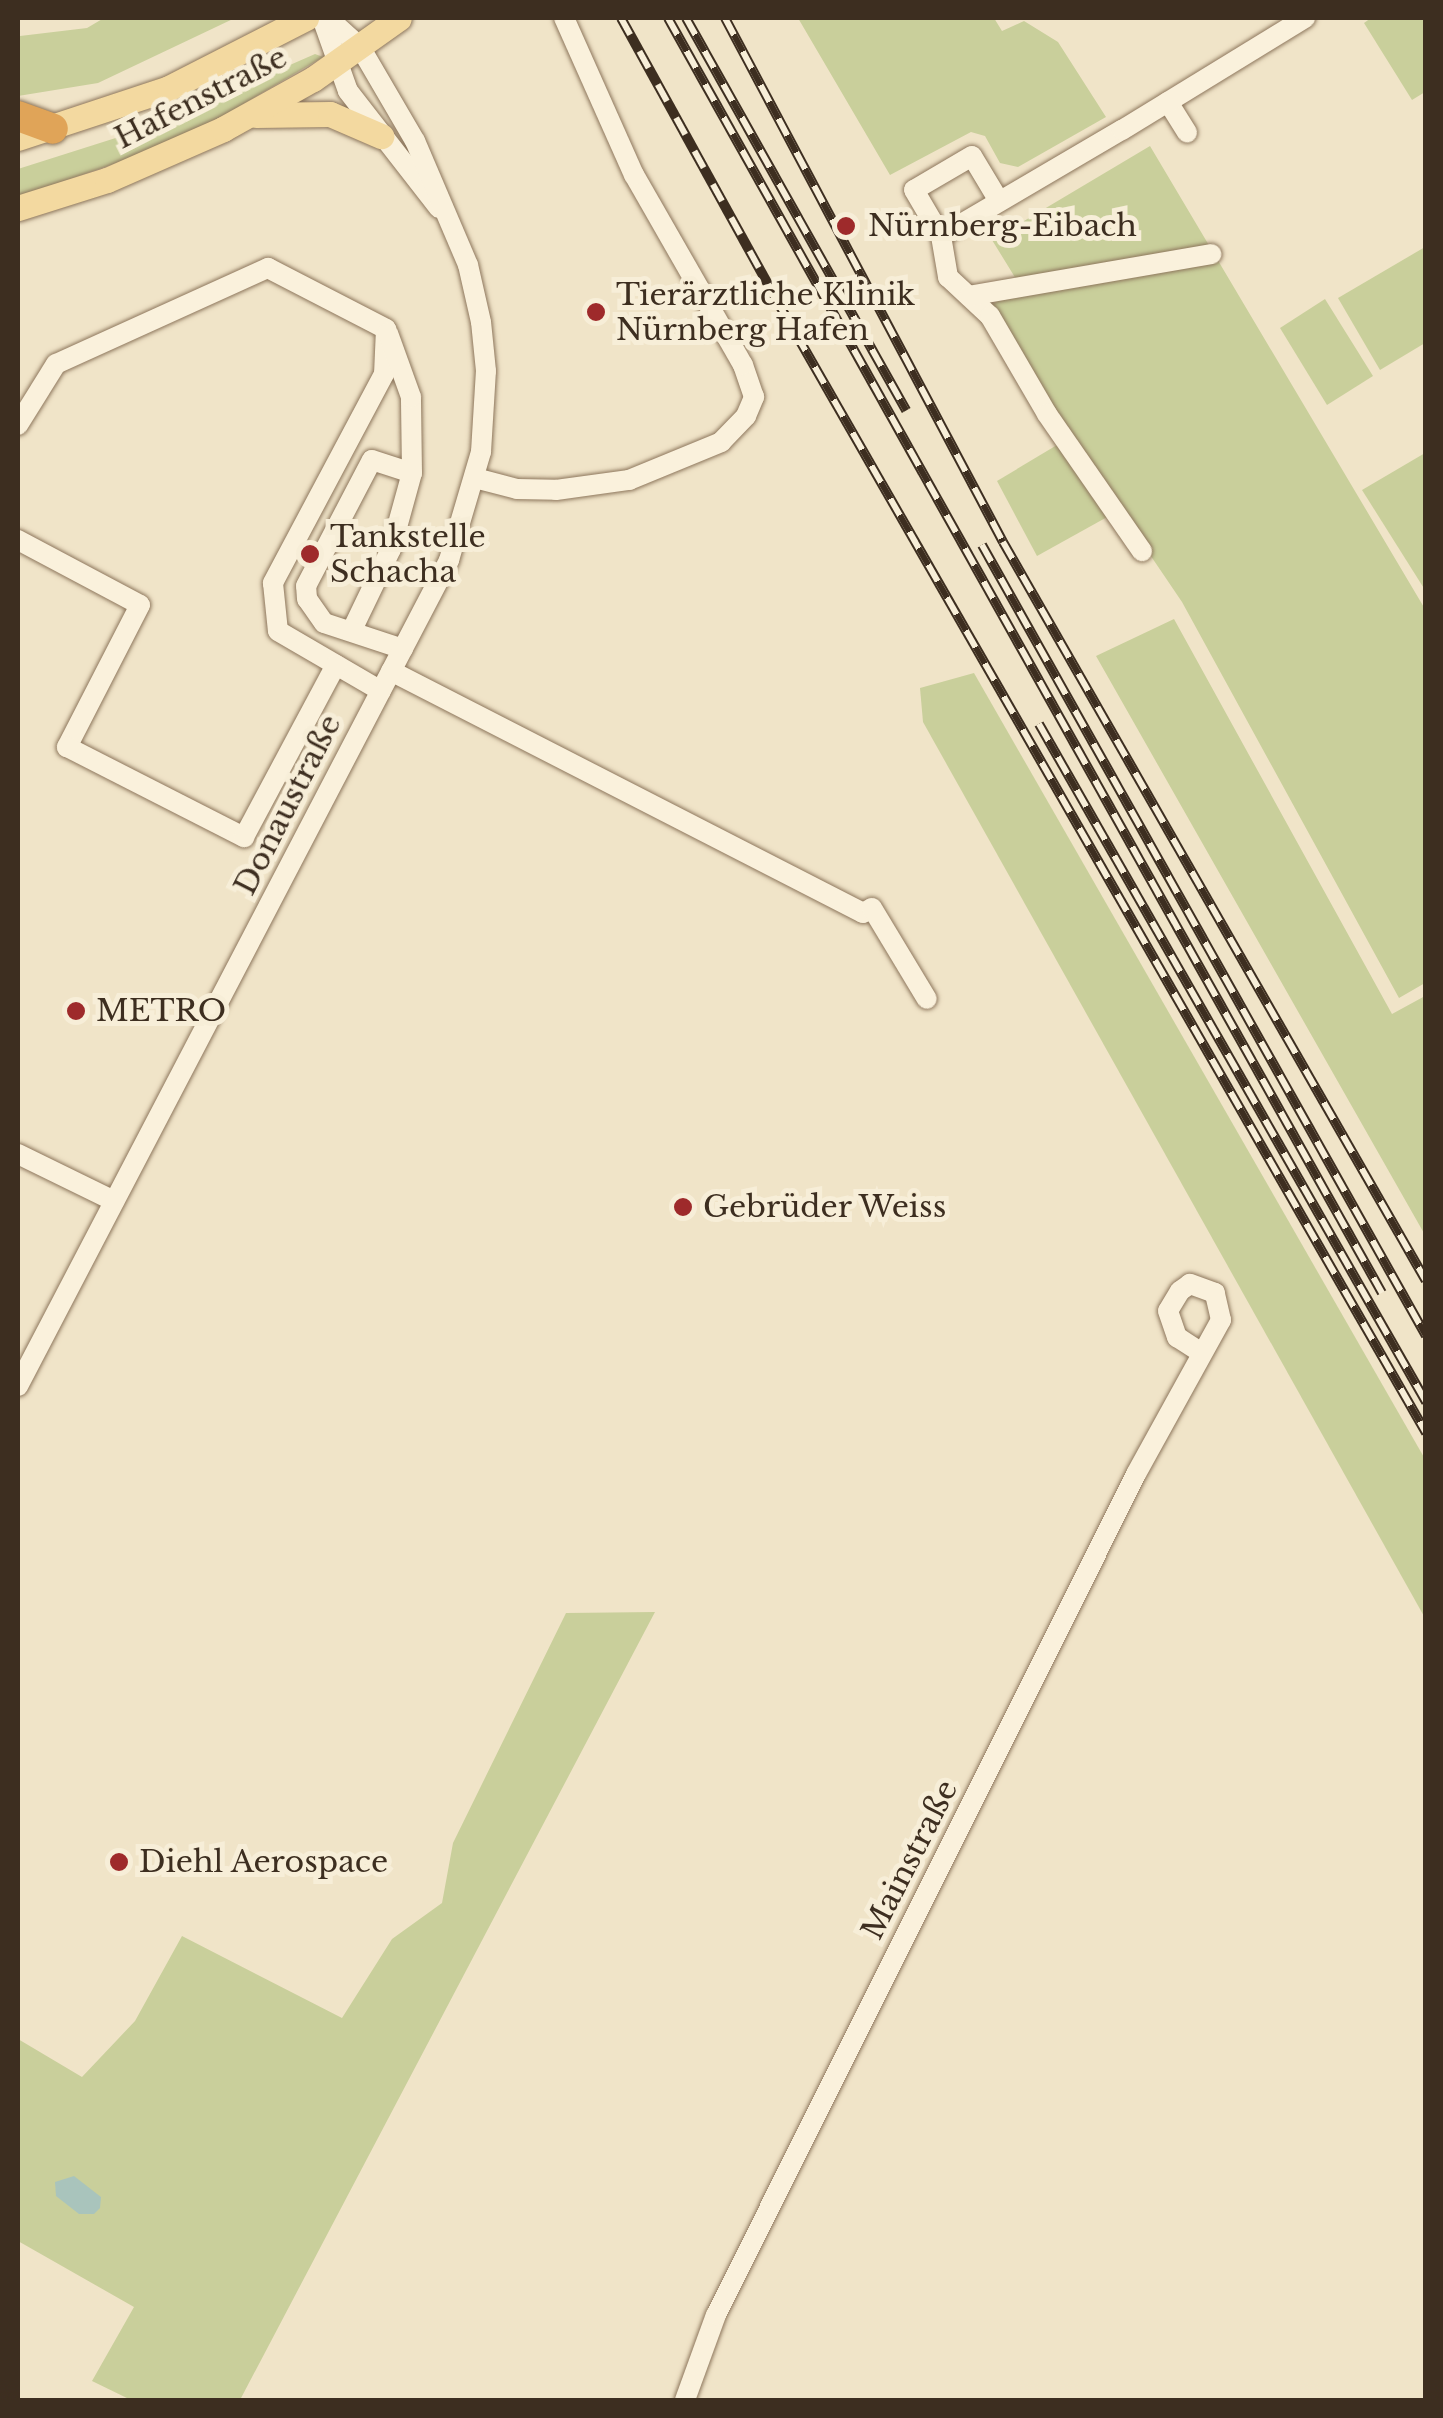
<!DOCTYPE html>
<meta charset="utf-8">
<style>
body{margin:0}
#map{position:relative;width:1443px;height:2418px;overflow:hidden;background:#f0e4c8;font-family:"Libre Baskerville",serif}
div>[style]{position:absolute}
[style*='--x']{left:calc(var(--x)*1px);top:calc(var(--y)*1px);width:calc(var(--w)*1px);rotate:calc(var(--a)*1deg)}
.green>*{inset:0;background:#c9cf9b}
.water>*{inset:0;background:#a9c4bc}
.roads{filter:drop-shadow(0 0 2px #8d765c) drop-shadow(0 0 2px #8d765c)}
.minor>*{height:20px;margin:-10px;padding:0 10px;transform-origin:10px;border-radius:10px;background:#faf1dc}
.major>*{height:25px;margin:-12.5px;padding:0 12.5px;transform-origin:12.5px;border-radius:12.5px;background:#f3d9a0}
.highway>*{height:30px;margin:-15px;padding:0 15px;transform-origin:15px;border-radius:15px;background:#e0a458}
.rail>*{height:10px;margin-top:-5px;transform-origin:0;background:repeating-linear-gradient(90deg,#f7eed8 0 19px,#3d2e20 0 38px);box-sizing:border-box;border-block:2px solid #3d2e20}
.dots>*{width:28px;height:28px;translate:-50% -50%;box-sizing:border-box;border:5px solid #f7eed8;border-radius:50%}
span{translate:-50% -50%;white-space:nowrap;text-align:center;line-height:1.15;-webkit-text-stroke:10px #f7eed8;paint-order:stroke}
.street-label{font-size:30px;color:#3d2e20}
.poi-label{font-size:30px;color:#3d2e20}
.left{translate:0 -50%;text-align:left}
.frame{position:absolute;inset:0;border:20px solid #3d2e20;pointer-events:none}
</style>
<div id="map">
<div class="green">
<div style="clip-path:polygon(18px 18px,20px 36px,87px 28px,104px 18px,235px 18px,98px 83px,18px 96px)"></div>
<div style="clip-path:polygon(798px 18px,994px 18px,1002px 31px,1024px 21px,1058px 42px,1106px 117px,1018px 167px,1000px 163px,985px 136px,971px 132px,890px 175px)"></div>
<div style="clip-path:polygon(1371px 18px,1425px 18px,1425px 92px,1412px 100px,1364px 23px)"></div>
<div style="clip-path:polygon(315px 54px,323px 57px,221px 117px,128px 159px,18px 197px,18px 169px,144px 129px)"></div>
<div style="clip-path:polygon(1150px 146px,1425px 609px,1425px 983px,1399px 998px,1182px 602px,1052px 410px,991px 305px,1021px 287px,992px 240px)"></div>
<div style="clip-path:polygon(1425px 247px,1425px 343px,1380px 370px,1338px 298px)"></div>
<div style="clip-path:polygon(1325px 299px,1373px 376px,1327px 405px,1280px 328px)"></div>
<div style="clip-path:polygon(1057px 445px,1109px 516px,1037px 556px,997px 481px)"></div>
<div style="clip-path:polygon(1425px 453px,1425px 590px,1362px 490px)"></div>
<div style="clip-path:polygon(1174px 619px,1392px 1014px,1425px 996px,1425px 1235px,1096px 656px)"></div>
<div style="clip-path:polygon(974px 673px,1425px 1459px,1425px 1618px,923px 722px,920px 688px)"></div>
<div style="clip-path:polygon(655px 1612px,240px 2400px,131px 2400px,92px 2381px,134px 2307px,18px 2241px,18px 2039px,82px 2077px,135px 2021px,182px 1936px,342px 2018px,392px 1939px,442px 1903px,453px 1843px,566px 1613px)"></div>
</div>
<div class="water">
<div style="clip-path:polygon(74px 2176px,101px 2197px,100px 2208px,94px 2214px,79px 2214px,56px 2196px,55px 2182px)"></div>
</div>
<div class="roads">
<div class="minor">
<div style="--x:322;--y:18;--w:77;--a:70.4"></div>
<div style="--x:348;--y:91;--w:148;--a:52.1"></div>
<div style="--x:1168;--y:102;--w:36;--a:58"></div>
<div style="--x:999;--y:201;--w:52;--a:-121"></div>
<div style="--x:972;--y:156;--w:67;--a:149.6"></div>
<div style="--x:914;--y:190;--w:53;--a:59.6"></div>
<div style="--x:941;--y:236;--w:210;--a:-30.4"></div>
<div style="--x:1122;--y:130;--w:215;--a:-31.5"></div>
<div style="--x:941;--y:236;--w:42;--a:80.3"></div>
<div style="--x:948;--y:277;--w:57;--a:42.9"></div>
<div style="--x:990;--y:316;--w:113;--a:59.8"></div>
<div style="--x:1047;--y:414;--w:167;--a:55.3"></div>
<div style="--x:969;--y:296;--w:246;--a:-9.8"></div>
<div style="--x:18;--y:425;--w:72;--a:-58.1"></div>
<div style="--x:56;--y:364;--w:233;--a:-24.4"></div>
<div style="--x:268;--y:268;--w:133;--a:27.3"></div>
<div style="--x:386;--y:329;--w:45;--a:92.5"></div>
<div style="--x:384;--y:374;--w:237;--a:118"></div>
<div style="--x:273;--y:583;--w:48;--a:84.1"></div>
<div style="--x:278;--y:631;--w:119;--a:30.2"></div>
<div style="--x:475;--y:478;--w:43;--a:14.7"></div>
<div style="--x:517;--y:489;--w:39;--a:1"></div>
<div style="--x:556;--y:490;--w:74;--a:-7.8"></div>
<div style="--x:629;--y:480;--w:100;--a:-22.4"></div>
<div style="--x:721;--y:442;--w:36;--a:-46"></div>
<div style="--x:746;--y:416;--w:21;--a:-67"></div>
<div style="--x:754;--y:397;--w:34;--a:-109"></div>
<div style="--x:743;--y:365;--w:219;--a:-119.8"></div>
<div style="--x:634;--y:175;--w:172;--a:-114"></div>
<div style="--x:18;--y:540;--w:138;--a:28"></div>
<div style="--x:140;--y:605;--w:160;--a:117.2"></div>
<div style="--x:67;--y:747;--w:199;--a:27"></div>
<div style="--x:244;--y:837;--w:195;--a:-61.9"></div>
<div style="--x:352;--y:630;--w:90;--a:-64.3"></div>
<div style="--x:391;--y:549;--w:79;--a:-74.6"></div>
<div style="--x:412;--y:473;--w:76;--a:-90.8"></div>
<div style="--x:411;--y:397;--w:68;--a:-109.8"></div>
<div style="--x:403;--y:649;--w:83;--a:-161.8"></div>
<div style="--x:324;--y:623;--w:29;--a:-125"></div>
<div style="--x:307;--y:599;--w:13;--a:-94"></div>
<div style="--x:306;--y:586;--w:142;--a:-62.4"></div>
<div style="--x:372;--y:460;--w:42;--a:18"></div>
<div style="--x:391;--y:671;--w:530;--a:27.14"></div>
<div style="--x:863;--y:913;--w:10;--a:-29"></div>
<div style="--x:872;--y:908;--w:106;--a:58.9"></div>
<div style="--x:18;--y:1154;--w:107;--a:26.1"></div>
<div style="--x:18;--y:1386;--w:932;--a:-62.44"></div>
<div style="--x:449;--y:560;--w:113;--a:-73.5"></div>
<div style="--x:481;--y:452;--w:81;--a:-86.5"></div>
<div style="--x:486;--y:371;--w:49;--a:-95.8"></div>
<div style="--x:481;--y:322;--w:58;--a:-102.8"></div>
<div style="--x:468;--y:265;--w:135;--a:-113.1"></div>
<div style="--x:415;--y:141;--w:109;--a:-120.3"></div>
<div style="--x:360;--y:47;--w:43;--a:-137.8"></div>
<div style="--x:685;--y:2400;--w:90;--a:-70"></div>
<div style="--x:716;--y:2315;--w:940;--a:-63.46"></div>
<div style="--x:1136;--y:1474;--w:176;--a:-61.1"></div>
<div style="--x:1221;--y:1320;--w:28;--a:-103"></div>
<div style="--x:1215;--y:1293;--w:27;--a:-160"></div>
<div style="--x:1190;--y:1284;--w:12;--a:145"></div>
<div style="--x:1180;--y:1291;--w:23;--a:121"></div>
<div style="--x:1168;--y:1311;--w:28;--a:71"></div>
<div style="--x:1177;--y:1337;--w:27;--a:33"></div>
</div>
<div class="major">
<div style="--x:256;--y:115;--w:74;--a:-0.8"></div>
<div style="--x:330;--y:114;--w:56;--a:23.3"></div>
<div style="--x:18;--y:138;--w:159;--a:-18.3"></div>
<div style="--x:169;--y:88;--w:154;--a:-27.1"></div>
<div style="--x:18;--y:208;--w:93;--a:-17.5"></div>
<div style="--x:107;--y:180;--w:127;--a:-23.7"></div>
<div style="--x:223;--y:129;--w:103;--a:-29.1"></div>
<div style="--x:313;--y:79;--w:105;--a:-35.3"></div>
</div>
<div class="highway">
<div style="--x:18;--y:116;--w:37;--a:20"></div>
</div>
</div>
<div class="rail">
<div style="--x:621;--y:18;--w:323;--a:61.1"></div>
<div style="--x:777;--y:301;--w:1305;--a:60.17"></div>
<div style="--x:668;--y:18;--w:1461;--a:60.75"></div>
<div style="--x:686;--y:18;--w:450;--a:60.7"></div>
<div style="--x:725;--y:18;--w:593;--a:62.05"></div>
<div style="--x:1003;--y:542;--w:851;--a:60.21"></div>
<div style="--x:982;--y:545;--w:907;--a:60.69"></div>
<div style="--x:1039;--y:724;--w:781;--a:60.28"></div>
</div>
<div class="dots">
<div style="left:846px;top:226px;background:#9e2a2b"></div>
<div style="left:596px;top:312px;background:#9e2a2b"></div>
<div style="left:310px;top:554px;background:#9e2a2b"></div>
<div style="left:76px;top:1011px;background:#9e2a2b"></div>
<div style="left:683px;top:1207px;background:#9e2a2b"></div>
<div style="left:119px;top:1862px;background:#9e2a2b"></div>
</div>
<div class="street-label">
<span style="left:201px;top:98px;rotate:-27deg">Hafenstraße</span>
<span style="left:288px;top:805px;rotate:-63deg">Donaustraße</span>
<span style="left:910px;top:1860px;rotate:-63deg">Mainstraße</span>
</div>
<div class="poi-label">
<span class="left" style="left:868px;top:226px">Nürnberg-Eibach</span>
<span class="left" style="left:616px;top:312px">Tierärztliche Klinik<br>Nürnberg Hafen</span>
<span class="left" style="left:330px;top:554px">Tankstelle<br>Schacha</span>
<span class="left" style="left:96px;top:1011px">METRO</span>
<span class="left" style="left:703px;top:1207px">Gebrüder Weiss</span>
<span class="left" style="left:139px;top:1862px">Diehl Aerospace</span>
</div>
<div class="frame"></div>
</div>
